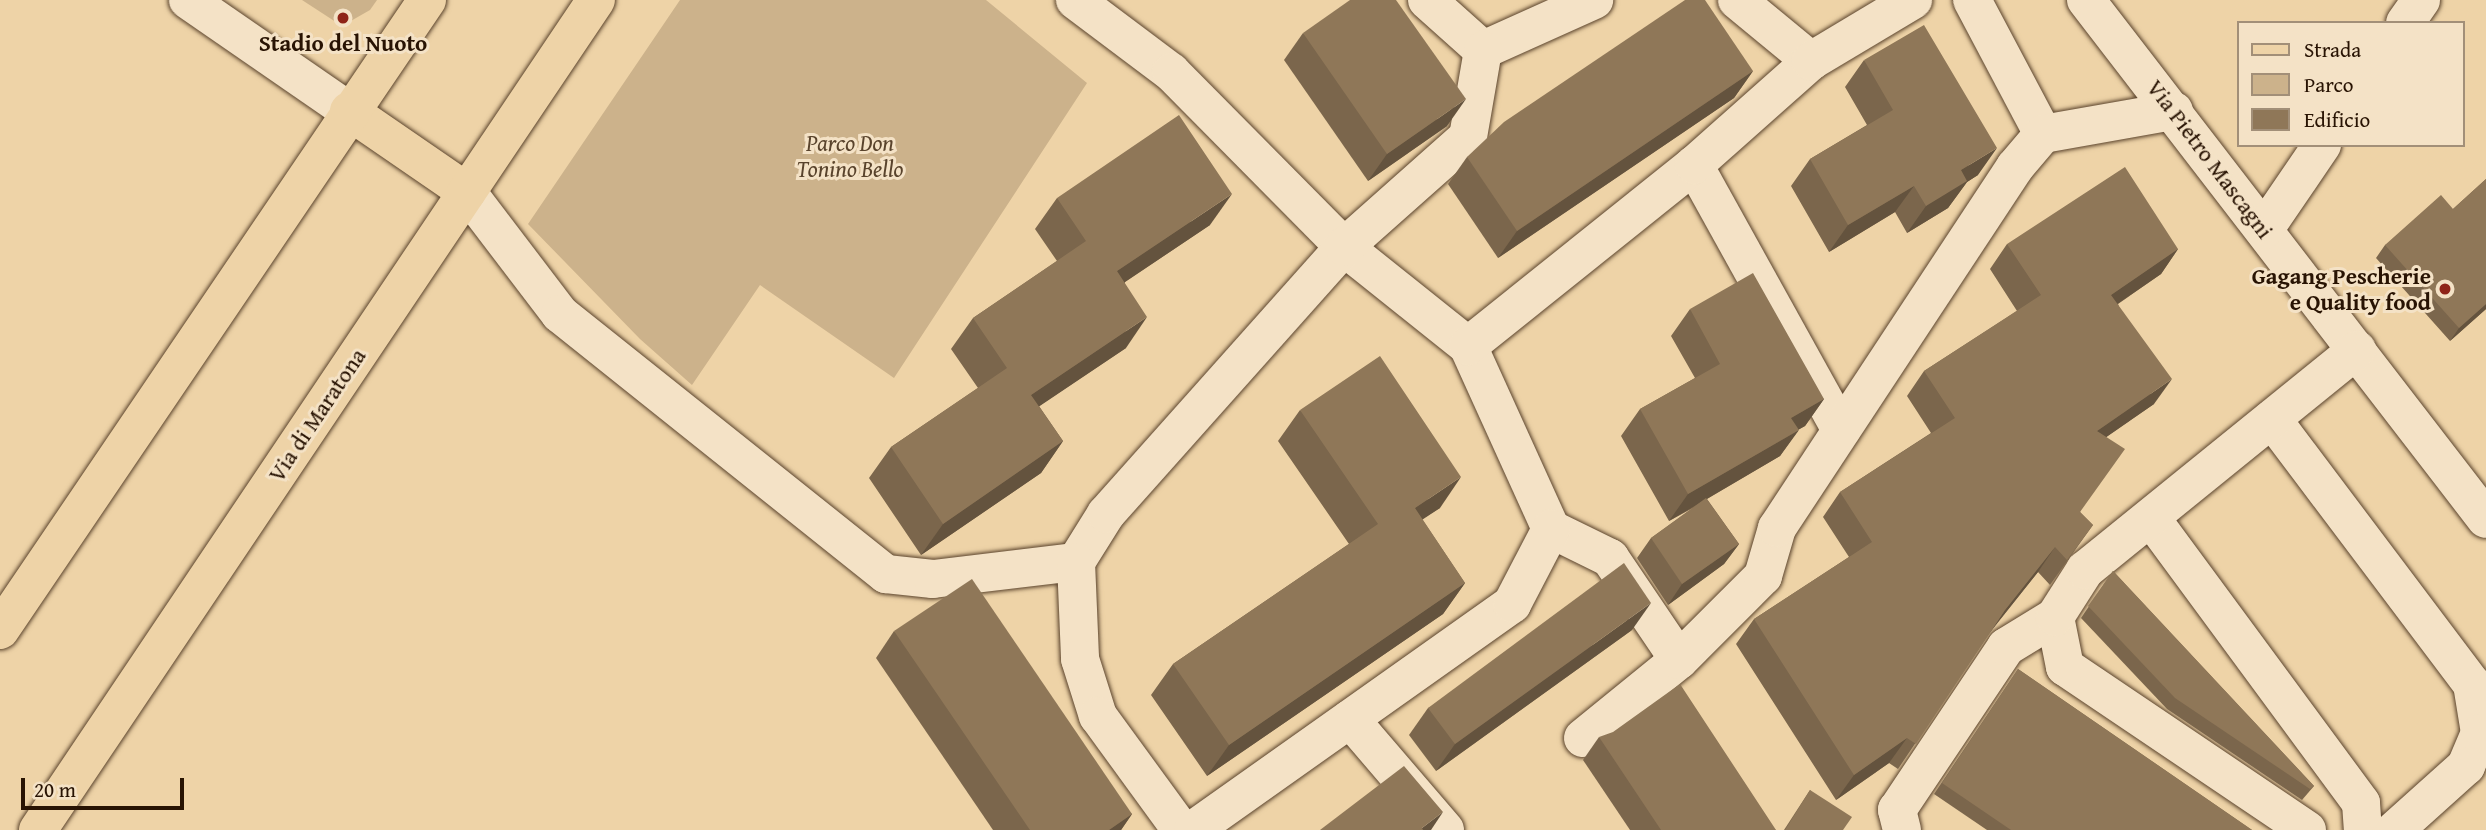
<!DOCTYPE html>
<style>
body{margin:0}
#map{position:relative;width:2486px;height:830px;overflow:hidden;background:#eed3a7;font-family:"Gentium Book Plus",serif}
div>[style]{position:absolute}
[style*='--x']{left:calc(var(--x)*1px);top:calc(var(--y)*1px);width:calc(var(--w)*1px);rotate:calc(var(--a)*1deg)}
.green>*{inset:0;background:#ccb28b}
.roads{filter:drop-shadow(0 0 2px #5a432c) drop-shadow(0 0 2px #5a432c)}
.minor>*{height:38px;margin:-19px;padding:0 19px;transform-origin:19px;border-radius:19px;background:#f4e2c6}
.major>*{height:38px;margin:-19px;padding:0 19px;transform-origin:19px;border-radius:19px;background:#eed3a7}
.wall>*{inset:0;background:#7b664c}
.shaded-wall>*{inset:0;background:#64533e}
.building>*{inset:0;background:#8f7758}
.dots>*{width:19px;height:19px;translate:-50% -50%;box-sizing:border-box;border:4px solid #f4e2c6;border-radius:50%}
span{translate:-50% -50%;white-space:nowrap;text-align:center;line-height:1.15;-webkit-text-stroke:6px #f4e2c6;paint-order:stroke}
.poi-label{font-size:23px;color:#281303;font-weight:700}
.right{translate:-100% -50%;text-align:right}
.park-label{font-size:23px;color:#59432c;font-style:italic}
.street-label{font-size:23px;color:#281303}
.legend{position:absolute;left:2237px;top:21px;width:228px;height:126px;box-sizing:border-box;background:#f4e2c6;border:2px solid #a28f78;margin:0;padding:9px 12px;list-style:none;font-size:21px;color:#281303}
.legend li{display:flex;align-items:center;gap:14px;height:35px}
.legend b{width:35px;border:2px solid #a28f78}
.scale{position:absolute;left:21px;top:778px;width:163px;height:32px;box-sizing:border-box;border:4px solid #281303;border-top:0;padding-left:9px;font-size:21px;line-height:24px;white-space:nowrap;color:#281303;-webkit-text-stroke:5px #f4e2c6;paint-order:stroke}
</style>
<div id="map">
<div class="green">
<div style="clip-path:polygon(302px 0,377px 0,370px 10px,342px 26px)"></div>
<div style="clip-path:polygon(680px 0,986px 0,1087px 83px,894px 378px,760px 285px,692px 385px,640px 339px,528px 224px)"></div>
</div>
<div class="roads">
<div class="minor">
<div style="--x:188;--y:0;--w:196;--a:34.6"></div>
<div style="--x:1075;--y:0;--w:120;--a:36.9"></div>
<div style="--x:1171;--y:72;--w:246;--a:45.3"></div>
<div style="--x:1344;--y:247;--w:159;--a:38.6"></div>
<div style="--x:1468;--y:346;--w:201;--a:65.6"></div>
<div style="--x:1551;--y:529;--w:66;--a:26.2"></div>
<div style="--x:1610;--y:558;--w:123;--a:55.9"></div>
<div style="--x:1427;--y:0;--w:75;--a:41.8"></div>
<div style="--x:1483;--y:50;--w:122;--a:-24.2"></div>
<div style="--x:1737;--y:0;--w:96;--a:39.5"></div>
<div style="--x:1972;--y:0;--w:152;--a:62.1"></div>
<div style="--x:2086;--y:0;--w:655;--a:52.38"></div>
<div style="--x:2405;--y:23;--w:28;--a:-55"></div>
<div style="--x:1694;--y:165;--w:303;--a:61"></div>
<div style="--x:467;--y:192;--w:153;--a:52.7"></div>
<div style="--x:560;--y:314;--w:417;--a:38.6"></div>
<div style="--x:886;--y:574;--w:47;--a:6.1"></div>
<div style="--x:933;--y:579;--w:144;--a:-6.8"></div>
<div style="--x:1076;--y:562;--w:57;--a:-58"></div>
<div style="--x:1106;--y:514;--w:358;--a:-48.3"></div>
<div style="--x:1344;--y:247;--w:166;--a:-41.6"></div>
<div style="--x:1468;--y:137;--w:88;--a:-80.2"></div>
<div style="--x:2264;--y:230;--w:103;--a:-55.7"></div>
<div style="--x:1468;--y:346;--w:290;--a:-38.7"></div>
<div style="--x:1694;--y:165;--w:157;--a:-41.6"></div>
<div style="--x:1811;--y:61;--w:119;--a:-30.9"></div>
<div style="--x:2272;--y:419;--w:332;--a:53"></div>
<div style="--x:2472;--y:684;--w:50;--a:80.7"></div>
<div style="--x:2480;--y:733;--w:36;--a:113"></div>
<div style="--x:2466;--y:766;--w:96;--a:138"></div>
<div style="--x:2151;--y:518;--w:354;--a:53.6"></div>
<div style="--x:2361;--y:803;--w:27;--a:86"></div>
<div style="--x:1076;--y:562;--w:97;--a:87.6"></div>
<div style="--x:1080;--y:659;--w:60;--a:72.5"></div>
<div style="--x:1098;--y:716;--w:141;--a:53.9"></div>
<div style="--x:1350;--y:719;--w:146;--a:49.4"></div>
<div style="--x:1583;--y:738;--w:124;--a:-39.1"></div>
<div style="--x:1679;--y:660;--w:119;--a:-45"></div>
<div style="--x:1763;--y:576;--w:50;--a:-73.7"></div>
<div style="--x:1777;--y:528;--w:432;--a:-56.6"></div>
<div style="--x:2015;--y:167;--w:43;--a:-49.7"></div>
<div style="--x:2043;--y:134;--w:133;--a:-10"></div>
<div style="--x:1193;--y:830;--w:391;--a:-35.3"></div>
<div style="--x:1512;--y:604;--w:85;--a:-62.5"></div>
<div style="--x:1902;--y:830;--w:21;--a:-104"></div>
<div style="--x:1897;--y:810;--w:196;--a:-56.2"></div>
<div style="--x:2006;--y:647;--w:57;--a:-31.5"></div>
<div style="--x:2307;--y:830;--w:292;--a:-146"></div>
<div style="--x:2065;--y:667;--w:51;--a:-101.3"></div>
<div style="--x:2055;--y:617;--w:56;--a:-57.4"></div>
<div style="--x:2085;--y:570;--w:350;--a:-39"></div>
</div>
<div class="major">
<div style="--x:349;--y:111;--w:143;--a:34.5"></div>
<div style="--x:0;--y:630;--w:761;--a:-55.87"></div>
<div style="--x:38;--y:830;--w:1000;--a:-56.09"></div>
</div>
</div>
<div class="wall">
<div style="clip-path:polygon(1303px 33px,1447px 126px,1368px 181px,1284px 60px)"></div>
<div style="clip-path:polygon(1864px 60px,1978px 175px,1967px 182px,1948px 208px,1907px 233px,1895px 212px,1829px 252px,1791px 186px,1810px 159px,1867px 125px,1845px 87px)"></div>
<div style="clip-path:polygon(1753px 71px,1734px 98px,1498px 258px,1448px 184px,1467px 157px)"></div>
<div style="clip-path:polygon(2486px 179px,2486px 309px,2450px 341px,2376px 258px,2385px 245px,2453px 209px)"></div>
<div style="clip-path:polygon(1057px 198px,1210px 225px,1125px 282px,1126px 348px,1039px 406px,1063px 441px,1041px 473px,921px 555px,869px 478px,891px 447px,978px 388px,951px 349px,973px 318px,1057px 261px,1035px 229px)"></div>
<div style="clip-path:polygon(2007px 244px,2178px 249px,2161px 274px,2118px 304px,2154px 404px,2106px 437px,2080px 512px,2093px 525px,2050px 585px,2038px 572px,1993px 628px,1898px 769px,1889px 763px,1836px 800px,1736px 644px,1754px 619px,1849px 557px,1823px 517px,1840px 492px,1931px 433px,1907px 396px,1924px 371px,2017px 311px,1990px 269px)"></div>
<div style="clip-path:polygon(1690px 309px,1824px 399px,1805px 426px,1799px 429px,1780px 456px,1707px 499px,1739px 544px,1724px 564px,1668px 605px,1637px 558px,1651px 538px,1693px 508px,1669px 521px,1621px 436px,1640px 409px,1695px 378px,1671px 336px)"></div>
<div style="clip-path:polygon(1300px 410px,1440px 508px,1422px 519px,1465px 583px,1443px 614px,1207px 776px,1151px 695px,1173px 664px,1349px 544px,1278px 441px)"></div>
<div style="clip-path:polygon(2113px 571px,2314px 786px,2302px 800px,2167px 709px,2081px 618px)"></div>
<div style="clip-path:polygon(1632px 630px,1436px 771px,1409px 735px,1428px 708px)"></div>
<div style="clip-path:polygon(894px 631px,1132px 814px,1121px 830px,993px 830px,876px 658px)"></div>
<div style="clip-path:polygon(2018px 669px,2252px 830px,1987px 830px,1934px 794px)"></div>
<div style="clip-path:polygon(1599px 737px,1776px 830px,1630px 830px,1583px 760px)"></div>
<div style="clip-path:polygon(1810px 790px,1843px 830px,1784px 830px)"></div>
</div>
<div class="shaded-wall">
<div style="clip-path:polygon(1753px 71px,1734px 98px,1498px 258px,1517px 231px)"></div>
<div style="clip-path:polygon(1466px 99px,1447px 126px,1368px 181px,1387px 154px)"></div>
<div style="clip-path:polygon(1997px 148px,1978px 175px,1967px 182px,1948px 208px,1907px 233px,1926px 206px,1961px 170px)"></div>
<div style="clip-path:polygon(1914px 186px,1895px 212px,1829px 252px,1848px 225px)"></div>
<div style="clip-path:polygon(1232px 194px,1210px 225px,1095px 302px,1117px 271px)"></div>
<div style="clip-path:polygon(2178px 249px,2161px 274px,2094px 320px,2111px 295px)"></div>
<div style="clip-path:polygon(2486px 304px,2486px 309px,2450px 341px,2459px 328px)"></div>
<div style="clip-path:polygon(1147px 317px,1126px 348px,1010px 426px,1031px 395px)"></div>
<div style="clip-path:polygon(2172px 379px,2154px 404px,2079px 456px,2097px 431px)"></div>
<div style="clip-path:polygon(1824px 399px,1805px 426px,1772px 445px,1791px 418px)"></div>
<div style="clip-path:polygon(1799px 430px,1780px 456px,1669px 521px,1688px 494px)"></div>
<div style="clip-path:polygon(1063px 441px,1041px 473px,921px 555px,943px 524px)"></div>
<div style="clip-path:polygon(1461px 477px,1440px 508px,1393px 539px,1415px 508px)"></div>
<div style="clip-path:polygon(1739px 544px,1724px 564px,1668px 605px,1682px 584px)"></div>
<div style="clip-path:polygon(2055px 547px,2038px 572px,1988px 635px,2005px 610px)"></div>
<div style="clip-path:polygon(1465px 583px,1443px 614px,1207px 776px,1229px 745px)"></div>
<div style="clip-path:polygon(1651px 603px,1632px 630px,1436px 771px,1455px 744px)"></div>
<div style="clip-path:polygon(1907px 738px,1889px 763px,1836px 800px,1854px 775px)"></div>
<div style="clip-path:polygon(1443px 812px,1431px 830px,1420px 830px,1422px 828px)"></div>
<div style="clip-path:polygon(1132px 814px,1121px 830px,1109px 830px)"></div>
</div>
<div class="building">
<div style="clip-path:polygon(1350px 0,1396px 0,1466px 99px,1387px 154px,1303px 33px)"></div>
<div style="clip-path:polygon(1685px 0,1705px 0,1753px 71px,1517px 231px,1467px 157px,1504px 122px)"></div>
<div style="clip-path:polygon(1924px 25px,1997px 148px,1961px 170px,1967px 181px,1926px 206px,1914px 186px,1848px 225px,1810px 159px,1893px 110px,1864px 60px)"></div>
<div style="clip-path:polygon(1179px 115px,1232px 194px,1117px 271px,1147px 317px,1031px 395px,1063px 441px,943px 524px,891px 447px,1007px 368px,973px 318px,1086px 241px,1057px 198px)"></div>
<div style="clip-path:polygon(2125px 167px,2178px 249px,2111px 295px,2172px 379px,2097px 431px,2125px 449px,2080px 512px,2093px 525px,2067px 560px,2055px 547px,2005px 610px,1916px 744px,1907px 738px,1854px 775px,1754px 619px,1872px 542px,1840px 492px,1955px 418px,1924px 371px,2041px 295px,2007px 244px)"></div>
<div style="clip-path:polygon(2486px 179px,2486px 304px,2459px 328px,2385px 245px,2441px 195px,2453px 209px)"></div>
<div style="clip-path:polygon(1753px 273px,1824px 399px,1791px 418px,1799px 430px,1688px 494px,1640px 409px,1720px 364px,1690px 309px)"></div>
<div style="clip-path:polygon(1380px 356px,1461px 477px,1415px 508px,1465px 583px,1229px 745px,1173px 664px,1378px 524px,1300px 410px)"></div>
<div style="clip-path:polygon(1706px 498px,1739px 544px,1682px 584px,1651px 538px)"></div>
<div style="clip-path:polygon(1624px 563px,1651px 603px,1455px 744px,1428px 708px)"></div>
<div style="clip-path:polygon(2113px 571px,2314px 786px,2310px 789px,2175px 698px,2088px 606px)"></div>
<div style="clip-path:polygon(972px 579px,1132px 814px,1109px 830px,1030px 830px,894px 631px)"></div>
<div style="clip-path:polygon(2018px 669px,2252px 830px,2011px 830px,1942px 783px)"></div>
<div style="clip-path:polygon(1680px 684px,1776px 830px,1661px 830px,1599px 737px,1613px 732px)"></div>
<div style="clip-path:polygon(1404px 766px,1443px 812px,1422px 828px,1423px 830px,1320px 830px)"></div>
<div style="clip-path:polygon(1810px 790px,1852px 817px,1843px 830px,1785px 830px)"></div>
</div>
<div class="dots">
<div style="left:343px;top:18px;background:#8f2418"></div>
<div style="left:2445px;top:289px;background:#8f2418"></div>
</div>
<div class="poi-label">
<span style="left:343px;top:43px">Stadio del Nuoto</span>
<span class="right" style="left:2431px;top:289px">Gagang Pescherie<br>e Quality food</span>
</div>
<div class="park-label">
<span style="left:850px;top:156px">Parco Don<br>Tonino Bello</span>
</div>
<div class="street-label">
<span style="left:2210px;top:159px;rotate:53deg">Via Pietro Mascagni</span>
<span style="left:317px;top:415px;rotate:-56deg">Via di Maratona</span>
</div>
<ul class="legend">
<li><b style="height:9px;background:#eed3a7"></b>Strada</li>
<li><b style="height:19px;background:#ccb28b"></b>Parco</li>
<li><b style="height:19px;background:#8f7758"></b>Edificio</li>
</ul>
<div class="scale">20 m</div>
</div>
